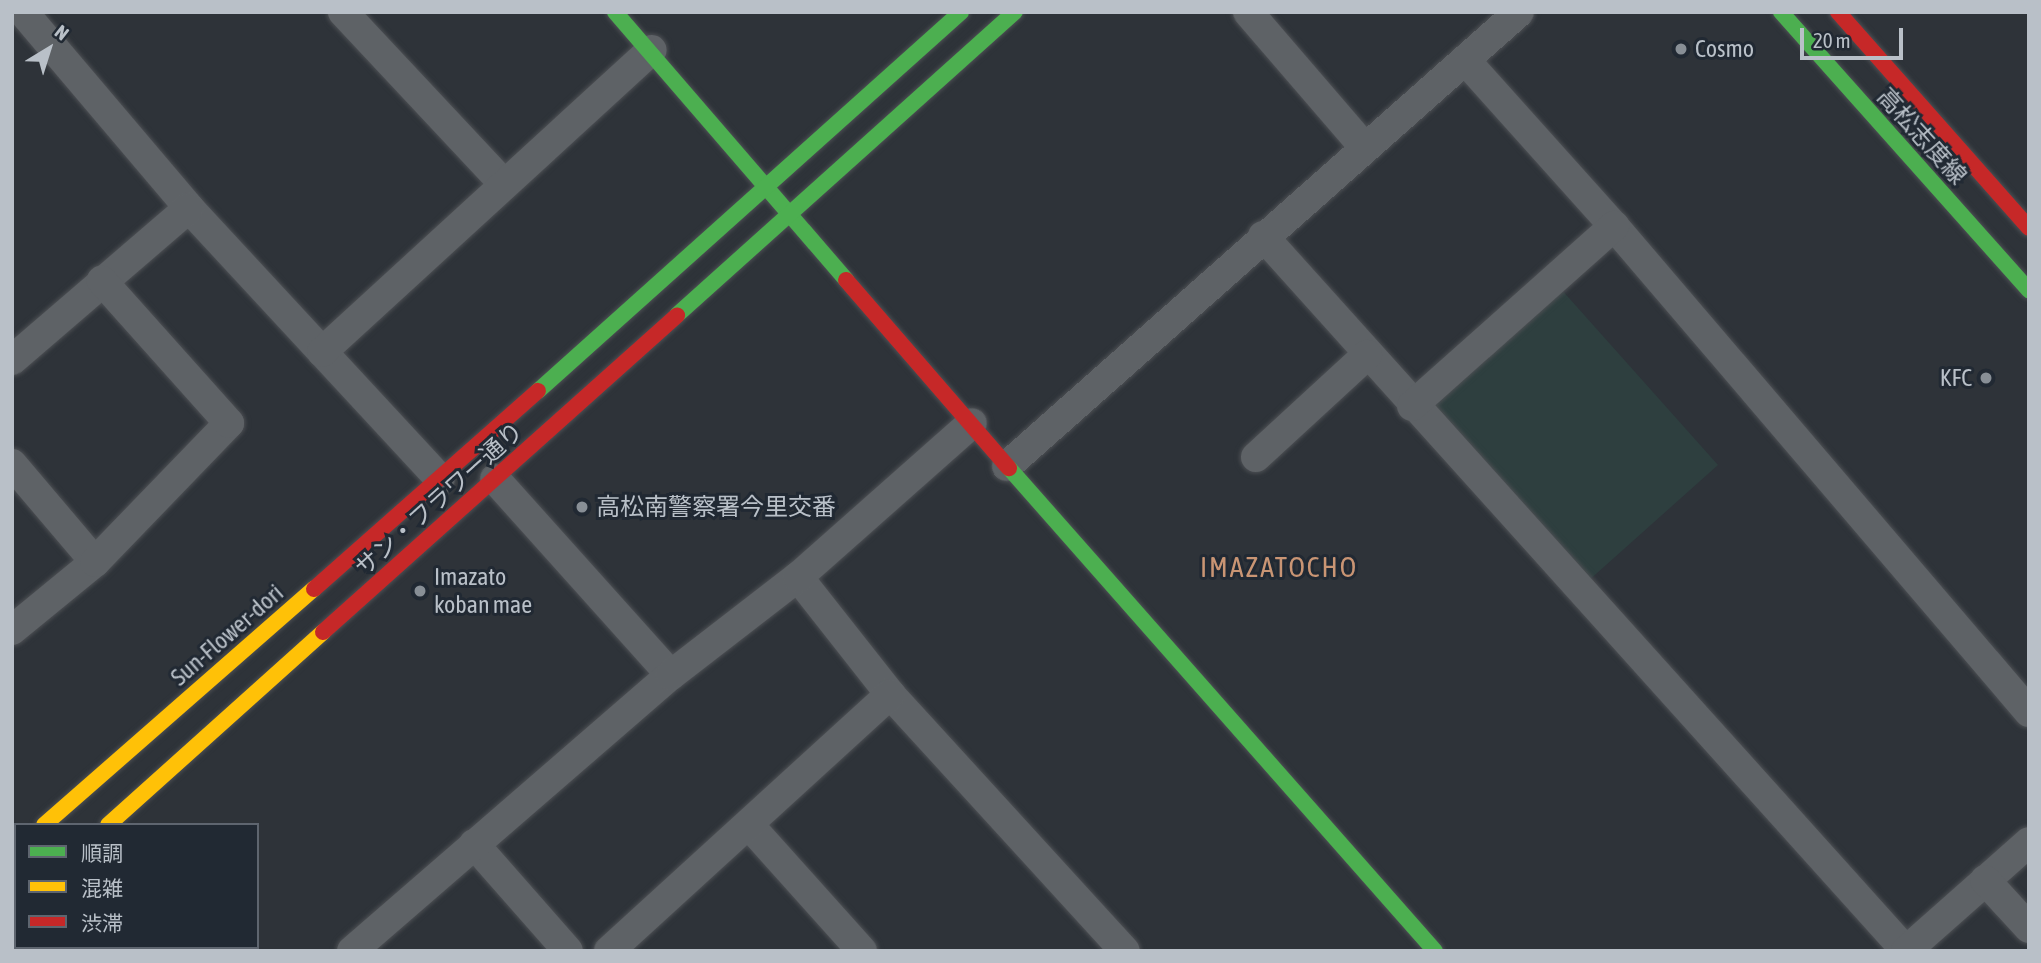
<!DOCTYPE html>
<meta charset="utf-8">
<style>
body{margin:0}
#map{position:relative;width:2041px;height:963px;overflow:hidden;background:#2e3339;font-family:"Asap Condensed","Noto Sans JP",sans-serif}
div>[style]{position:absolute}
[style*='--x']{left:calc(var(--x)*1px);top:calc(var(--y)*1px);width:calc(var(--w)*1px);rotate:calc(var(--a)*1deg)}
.green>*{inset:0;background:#2e3f3f}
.roads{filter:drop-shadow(0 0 2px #4c4f53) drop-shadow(0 0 2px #4c4f53)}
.street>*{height:30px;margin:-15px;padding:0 15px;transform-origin:15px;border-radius:15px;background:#5e6266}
.fast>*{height:16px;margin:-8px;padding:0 8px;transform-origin:8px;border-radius:8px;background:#4caf50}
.slow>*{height:16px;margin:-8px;padding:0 8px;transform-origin:8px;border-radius:8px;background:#ffc107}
.jam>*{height:16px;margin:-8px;padding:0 8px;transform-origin:8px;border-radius:8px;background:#c62828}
.dots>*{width:19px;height:19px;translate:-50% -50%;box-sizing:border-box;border:4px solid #212933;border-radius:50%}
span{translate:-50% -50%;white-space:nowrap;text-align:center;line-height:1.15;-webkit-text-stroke:6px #212933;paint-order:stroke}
.poi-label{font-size:24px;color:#b9c0c8}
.left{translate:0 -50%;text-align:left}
.right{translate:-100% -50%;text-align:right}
.street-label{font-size:24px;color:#b9c0c8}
.quarter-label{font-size:28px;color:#c99574;letter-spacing:2px}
.frame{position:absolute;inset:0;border:14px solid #b9c0c8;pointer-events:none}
.legend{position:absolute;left:14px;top:823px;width:245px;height:126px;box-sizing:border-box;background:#212933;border:2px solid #5e656f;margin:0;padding:9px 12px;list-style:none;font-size:21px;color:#b9c0c8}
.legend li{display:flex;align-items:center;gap:14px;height:35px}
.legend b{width:35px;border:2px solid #5e656f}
.north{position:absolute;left:14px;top:14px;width:70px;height:70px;-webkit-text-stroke:5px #212933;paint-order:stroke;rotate:38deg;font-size:19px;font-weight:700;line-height:28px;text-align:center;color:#b9c0c8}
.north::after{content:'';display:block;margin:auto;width:24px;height:32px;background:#b9c0c8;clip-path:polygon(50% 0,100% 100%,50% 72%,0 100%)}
.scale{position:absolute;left:1800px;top:28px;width:103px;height:32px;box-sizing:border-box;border:4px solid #b9c0c8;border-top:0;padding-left:9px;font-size:21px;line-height:24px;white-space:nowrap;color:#b9c0c8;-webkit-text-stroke:5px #212933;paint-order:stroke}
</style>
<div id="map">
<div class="green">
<div style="clip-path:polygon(1561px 289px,1718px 465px,1587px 582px,1430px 406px)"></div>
</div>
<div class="roads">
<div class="street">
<div style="--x:23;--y:12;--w:257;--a:49.7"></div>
<div style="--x:189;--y:208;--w:369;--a:47.2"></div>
<div style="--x:343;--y:12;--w:236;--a:46.9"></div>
<div style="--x:1248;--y:12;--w:178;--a:49.3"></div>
<div style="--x:1465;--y:60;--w:223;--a:48.1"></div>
<div style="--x:1614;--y:226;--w:639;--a:49.51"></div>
<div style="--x:1263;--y:236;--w:962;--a:48.03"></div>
<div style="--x:1906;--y:951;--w:164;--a:-41.5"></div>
<div style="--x:322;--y:352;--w:447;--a:-42.5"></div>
<div style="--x:12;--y:360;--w:233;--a:-40.7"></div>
<div style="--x:1412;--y:406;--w:271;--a:-41.7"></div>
<div style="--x:1256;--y:457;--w:151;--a:-42.6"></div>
<div style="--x:12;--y:464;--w:128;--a:49.7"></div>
<div style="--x:1007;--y:466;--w:684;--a:-41.56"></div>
<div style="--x:495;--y:479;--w:263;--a:48.1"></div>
<div style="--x:798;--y:577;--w:149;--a:51.8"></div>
<div style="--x:890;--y:694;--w:348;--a:47.6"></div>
<div style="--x:12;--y:630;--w:107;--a:-39.3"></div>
<div style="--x:95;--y:562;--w:193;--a:-46"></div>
<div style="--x:229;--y:423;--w:191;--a:-131.8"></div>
<div style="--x:749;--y:825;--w:169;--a:48.1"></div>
<div style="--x:474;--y:844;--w:142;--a:48.7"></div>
<div style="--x:1985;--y:880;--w:65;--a:47.5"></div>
<div style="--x:352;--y:951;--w:422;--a:-40.9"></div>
<div style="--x:671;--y:675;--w:160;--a:-37.7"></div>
<div style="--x:798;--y:577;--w:232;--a:-41.5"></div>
<div style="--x:609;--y:951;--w:381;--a:-42.4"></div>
</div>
<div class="fast">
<div style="--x:615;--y:12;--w:354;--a:49.2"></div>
<div style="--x:1781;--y:12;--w:373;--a:48.3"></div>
<div style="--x:677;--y:315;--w:454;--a:-41.9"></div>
<div style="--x:538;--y:391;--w:568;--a:-41.86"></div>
<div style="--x:1009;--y:468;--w:644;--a:48.59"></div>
<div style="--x:12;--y:910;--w:5;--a:-37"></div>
</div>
<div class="slow">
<div style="--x:44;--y:825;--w:359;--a:-41.2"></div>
<div style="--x:108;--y:825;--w:289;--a:-41.9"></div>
<div style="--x:12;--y:852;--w:5;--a:-37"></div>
</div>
<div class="jam">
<div style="--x:1838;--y:12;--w:288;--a:48.5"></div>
<div style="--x:846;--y:280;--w:249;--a:49.1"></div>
<div style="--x:314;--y:589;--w:299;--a:-41.5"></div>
<div style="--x:323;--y:632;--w:475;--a:-41.8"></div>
</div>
</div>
<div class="dots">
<div style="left:1681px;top:49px;background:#888f96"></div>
<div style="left:1986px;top:378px;background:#888f96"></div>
<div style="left:582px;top:507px;background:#888f96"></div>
<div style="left:420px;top:591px;background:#888f96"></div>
</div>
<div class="poi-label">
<span class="left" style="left:1695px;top:49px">Cosmo</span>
<span class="right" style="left:1972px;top:378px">KFC</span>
<span class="left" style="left:596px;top:507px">高松南警察署今里交番</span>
<span class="left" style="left:434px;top:591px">Imazato<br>koban mae</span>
</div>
<div class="street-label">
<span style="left:1922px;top:136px;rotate:48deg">高松志度線</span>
<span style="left:439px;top:499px;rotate:-42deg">サン・フラワー通り</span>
<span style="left:227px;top:635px;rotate:-41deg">Sun-Flower-dori</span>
</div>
<div class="quarter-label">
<span style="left:1279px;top:567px">IMAZATOCHO</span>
</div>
<div class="frame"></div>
<ul class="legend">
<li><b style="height:9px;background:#4caf50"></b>順調</li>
<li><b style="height:9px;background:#ffc107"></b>混雑</li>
<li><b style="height:9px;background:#c62828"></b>渋滞</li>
</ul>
<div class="north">N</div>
<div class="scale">20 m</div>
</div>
